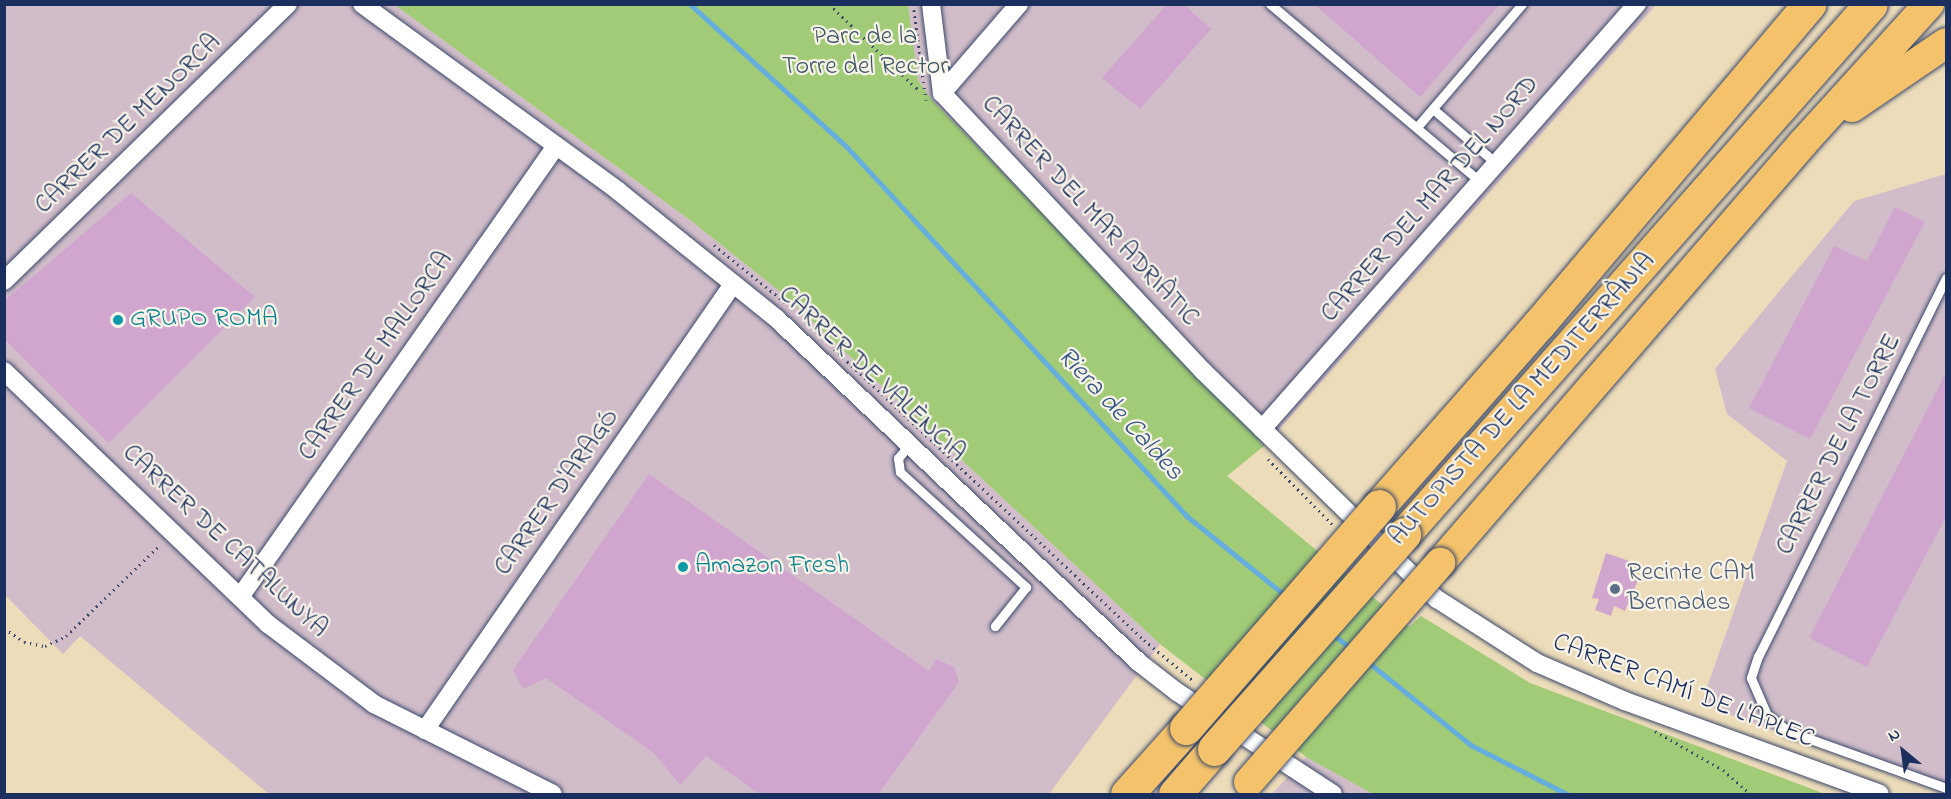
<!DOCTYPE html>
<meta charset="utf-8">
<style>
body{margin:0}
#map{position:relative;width:1951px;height:799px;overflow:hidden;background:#eddcb9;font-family:"Indie Flower",sans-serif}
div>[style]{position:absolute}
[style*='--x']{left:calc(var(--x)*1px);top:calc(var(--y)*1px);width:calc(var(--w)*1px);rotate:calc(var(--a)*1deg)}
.industrial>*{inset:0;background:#d1bdc9}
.green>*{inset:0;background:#a1cb76}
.stream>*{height:4.5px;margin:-2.25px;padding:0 2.25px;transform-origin:2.25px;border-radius:2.25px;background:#66aedd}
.building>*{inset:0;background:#d0a6cf}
.path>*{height:3px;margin-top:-1.5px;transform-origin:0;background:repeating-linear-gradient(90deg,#3a496c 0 1.5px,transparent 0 6px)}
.roads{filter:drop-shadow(0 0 2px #3a496c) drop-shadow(0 0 2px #3a496c)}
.service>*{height:9px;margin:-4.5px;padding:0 4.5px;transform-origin:4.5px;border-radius:4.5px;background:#fff}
.minor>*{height:18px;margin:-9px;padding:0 9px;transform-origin:9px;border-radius:9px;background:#fff}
.trunk>*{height:30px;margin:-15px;padding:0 15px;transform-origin:15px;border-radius:15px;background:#f3c26a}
.motorway>*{height:33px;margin:-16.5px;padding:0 16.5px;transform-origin:16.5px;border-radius:16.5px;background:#f3c26a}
.bridges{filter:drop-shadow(0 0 2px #3a496c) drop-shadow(0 0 2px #3a496c)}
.trunk-bridge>*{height:30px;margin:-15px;padding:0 15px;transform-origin:15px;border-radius:15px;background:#f3c26a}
.motorway-bridge>*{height:33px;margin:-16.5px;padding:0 16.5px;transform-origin:16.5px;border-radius:16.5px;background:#f3c26a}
.dots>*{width:16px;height:16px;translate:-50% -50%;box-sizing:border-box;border:3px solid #f7f3e8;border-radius:50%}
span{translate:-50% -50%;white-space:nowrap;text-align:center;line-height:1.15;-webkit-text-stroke:4.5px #f7f3e8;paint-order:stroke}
.park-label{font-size:26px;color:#3c5664}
.street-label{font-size:26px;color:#1b2f5e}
.culture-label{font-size:26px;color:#0d838f}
.left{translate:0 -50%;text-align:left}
.service-label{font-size:26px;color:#4e5e75}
.water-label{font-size:27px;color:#325584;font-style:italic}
.frame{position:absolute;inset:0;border:6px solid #1b2f5e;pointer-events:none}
.north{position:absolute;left:1873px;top:721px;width:60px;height:60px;-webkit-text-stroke:4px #f7f3e8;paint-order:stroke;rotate:331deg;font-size:16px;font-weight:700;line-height:24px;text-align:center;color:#1b2f5e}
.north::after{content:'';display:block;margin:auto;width:21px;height:27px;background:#1b2f5e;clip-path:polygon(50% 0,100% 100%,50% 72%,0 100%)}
</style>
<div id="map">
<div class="industrial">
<div style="clip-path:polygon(4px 5px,395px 5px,690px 220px,782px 293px,1160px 644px,1049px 794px,269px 794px,80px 636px,63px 654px,5px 595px)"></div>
<div style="clip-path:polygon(908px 5px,1656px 5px,1264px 446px,1238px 414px,932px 100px,918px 80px)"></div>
<div style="clip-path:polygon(1946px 174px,1946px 794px,1701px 704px,1787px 461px,1727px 414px,1715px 369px,1854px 201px)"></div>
<div style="clip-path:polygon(1306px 757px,1373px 794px,1272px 794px)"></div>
</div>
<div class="green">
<div style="clip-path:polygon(395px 5px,908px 5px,918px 80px,932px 100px,1238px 414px,1264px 446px,1227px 476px,1409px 627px,1421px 616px,1530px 683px,1825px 794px,1373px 794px,1306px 757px,1160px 644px,782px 293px,690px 220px)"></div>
</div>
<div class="stream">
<div style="--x:690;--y:4;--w:212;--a:42.3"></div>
<div style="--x:847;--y:147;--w:502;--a:47.34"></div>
<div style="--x:1187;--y:516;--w:126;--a:38.9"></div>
<div style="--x:1331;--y:633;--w:25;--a:37"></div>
<div style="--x:1367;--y:661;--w:134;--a:38.9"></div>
<div style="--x:1471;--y:745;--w:108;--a:27"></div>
</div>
<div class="building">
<div style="clip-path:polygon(1167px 4px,1183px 4px,1211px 29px,1140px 109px,1102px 78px)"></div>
<div style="clip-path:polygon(1314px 4px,1500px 4px,1420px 97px)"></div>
<div style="clip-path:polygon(131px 193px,255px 297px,109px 443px,4px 339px,4px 301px)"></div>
<div style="clip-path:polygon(1895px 207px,1925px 222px,1810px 439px,1749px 408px,1834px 246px,1867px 261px)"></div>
<div style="clip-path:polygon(1947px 371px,1947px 515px,1867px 667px,1809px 638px)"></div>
<div style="clip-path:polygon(649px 474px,929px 671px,936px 659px,954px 667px,959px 682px,878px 795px,761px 795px,706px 756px,680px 785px,654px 753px,546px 678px,523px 689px,513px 670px)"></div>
<div style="clip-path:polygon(1606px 553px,1635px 563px,1638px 580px,1625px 611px,1614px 606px,1611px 616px,1595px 610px,1599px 599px,1592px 598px)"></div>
</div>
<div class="path">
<div style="--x:829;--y:4;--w:121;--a:44"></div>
<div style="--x:916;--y:88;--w:6;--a:9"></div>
<div style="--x:913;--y:4;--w:97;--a:82.3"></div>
<div style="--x:714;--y:245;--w:92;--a:38.9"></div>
<div style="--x:834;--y:349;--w:425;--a:43.2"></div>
<div style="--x:1144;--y:640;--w:66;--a:39.5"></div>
<div style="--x:1268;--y:459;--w:93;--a:45.4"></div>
<div style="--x:4;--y:628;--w:24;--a:35"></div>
<div style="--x:24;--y:642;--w:21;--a:11"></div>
<div style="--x:45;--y:646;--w:23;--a:-25"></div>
<div style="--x:66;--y:636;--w:132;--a:-44.1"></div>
<div style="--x:1655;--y:731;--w:78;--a:29.8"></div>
<div style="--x:1723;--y:770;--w:37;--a:41"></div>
</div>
<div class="roads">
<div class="service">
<div style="--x:1270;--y:4;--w:276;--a:40.2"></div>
<div style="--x:1433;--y:109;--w:84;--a:40.7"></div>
<div style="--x:1417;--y:127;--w:162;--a:-49.5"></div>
<div style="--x:1946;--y:278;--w:422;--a:116.4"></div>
<div style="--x:1758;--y:656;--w:23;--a:108"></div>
<div style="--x:1751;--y:678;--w:40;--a:66.6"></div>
<div style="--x:1767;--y:715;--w:26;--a:37"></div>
<div style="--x:1788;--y:731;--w:168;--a:19.8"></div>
<div style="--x:909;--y:445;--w:17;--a:130"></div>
<div style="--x:898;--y:458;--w:14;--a:82"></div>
<div style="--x:900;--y:472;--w:171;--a:42.4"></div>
<div style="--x:1026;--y:587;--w:50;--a:128.5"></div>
</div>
<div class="minor">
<div style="--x:362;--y:4;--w:317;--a:36.1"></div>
<div style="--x:618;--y:191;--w:204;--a:38.8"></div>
<div style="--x:777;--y:319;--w:497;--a:43.5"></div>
<div style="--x:1137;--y:661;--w:51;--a:37.8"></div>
<div style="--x:1177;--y:692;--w:186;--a:33.2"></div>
<div style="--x:931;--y:4;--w:90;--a:83"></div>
<div style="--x:942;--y:93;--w:381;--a:46.8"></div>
<div style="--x:1203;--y:371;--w:327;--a:44.3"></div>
<div style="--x:1437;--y:599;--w:119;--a:32.6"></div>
<div style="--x:1537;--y:663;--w:96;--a:23.4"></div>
<div style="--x:1625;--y:701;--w:271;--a:20"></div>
<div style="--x:942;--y:93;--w:118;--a:-49.1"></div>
<div style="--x:4;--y:281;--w:397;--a:-44.3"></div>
<div style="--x:4;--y:371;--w:366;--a:43.8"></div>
<div style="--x:268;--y:624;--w:133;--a:37"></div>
<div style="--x:374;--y:704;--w:200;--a:26.7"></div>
<div style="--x:1262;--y:429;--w:567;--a:-48.58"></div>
<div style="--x:240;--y:597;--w:551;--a:-54.98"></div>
<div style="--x:425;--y:730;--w:542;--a:-55.37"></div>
</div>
<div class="trunk">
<div style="--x:1852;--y:107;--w:114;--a:-34.2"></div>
<div style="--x:1440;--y:563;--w:555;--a:-49.16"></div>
<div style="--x:1803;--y:143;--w:188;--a:-47.8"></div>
</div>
<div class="motorway">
<div style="--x:1379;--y:506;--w:242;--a:-48.7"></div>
<div style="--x:1539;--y:324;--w:419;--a:-49.8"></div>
<div style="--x:1404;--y:534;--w:706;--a:-48.62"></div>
<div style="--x:1127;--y:794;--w:89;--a:-48.2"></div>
<div style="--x:1175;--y:794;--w:60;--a:-49.1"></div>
</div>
</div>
<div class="bridges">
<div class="trunk-bridge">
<div style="--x:1249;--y:782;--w:291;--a:-48.9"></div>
</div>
<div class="motorway-bridge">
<div style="--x:1186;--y:728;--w:294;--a:-49"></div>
<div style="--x:1214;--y:749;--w:287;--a:-48.5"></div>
</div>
</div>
<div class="dots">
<div style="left:118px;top:320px;background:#0f9aa8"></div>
<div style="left:683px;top:567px;background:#0f9aa8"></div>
<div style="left:1615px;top:589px;background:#5c6f8a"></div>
</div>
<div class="park-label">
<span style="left:865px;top:53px">Parc de la<br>Torre del Rector</span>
</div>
<div class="street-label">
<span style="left:129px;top:125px;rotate:-44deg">CARRER DE MENORCA</span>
<span style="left:1431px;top:200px;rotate:-49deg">CARRER DEL MAR DEL NORD</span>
<span style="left:1089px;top:212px;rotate:47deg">CARRER DEL MAR ADRIÀTIC</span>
<span style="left:377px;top:357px;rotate:-55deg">CARRER DE MALLORCA</span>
<span style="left:871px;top:375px;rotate:43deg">CARRER DE VALÈNCIA</span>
<span style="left:1523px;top:400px;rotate:-48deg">AUTOPISTA DE LA MEDITERRÀNIA</span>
<span style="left:1840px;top:445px;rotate:-63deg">CARRER DE LA TORRE</span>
<span style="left:558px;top:493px;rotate:-55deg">CARRER D'ARAGÓ</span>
<span style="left:224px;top:542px;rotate:43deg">CARRER DE CATALUNYA</span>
<span style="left:1683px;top:692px;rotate:21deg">CARRER CAMÍ DE L'APLEC</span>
</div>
<div class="culture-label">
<span class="left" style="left:130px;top:320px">GRUPO ROMA</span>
<span class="left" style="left:695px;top:567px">Amazon Fresh</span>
</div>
<div class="service-label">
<span class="left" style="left:1627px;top:589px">Recinte CAM<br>Bernades</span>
</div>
<div class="water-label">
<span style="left:1120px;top:414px;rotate:47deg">Riera de Caldes</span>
</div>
<div class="frame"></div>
<div class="north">N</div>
</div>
